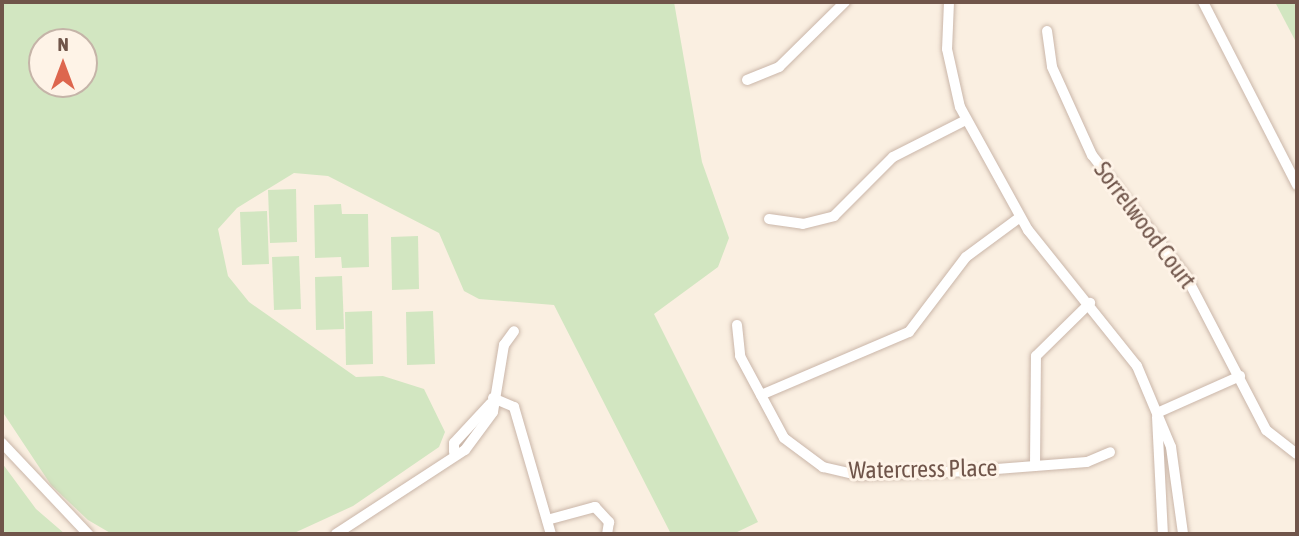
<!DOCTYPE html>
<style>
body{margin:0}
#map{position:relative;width:1299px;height:536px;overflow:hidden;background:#faefe1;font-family:"Asap Condensed",sans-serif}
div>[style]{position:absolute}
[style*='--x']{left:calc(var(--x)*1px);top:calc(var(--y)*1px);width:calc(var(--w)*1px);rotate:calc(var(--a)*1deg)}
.green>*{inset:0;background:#d2e6c1}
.roads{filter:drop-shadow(0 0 2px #cab6a9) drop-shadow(0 0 2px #cab6a9)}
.street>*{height:10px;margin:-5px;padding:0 5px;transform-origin:5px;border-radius:5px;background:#fff}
span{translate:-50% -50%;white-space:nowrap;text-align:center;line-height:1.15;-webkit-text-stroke:6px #fef3e7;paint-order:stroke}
.street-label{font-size:24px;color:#70554a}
.frame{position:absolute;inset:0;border:4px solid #70554a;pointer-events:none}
.north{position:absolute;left:28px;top:28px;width:70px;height:70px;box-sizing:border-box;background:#fef3e7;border:2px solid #c5b4a8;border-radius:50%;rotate:0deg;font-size:19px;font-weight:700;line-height:28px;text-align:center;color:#70554a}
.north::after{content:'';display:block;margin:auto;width:24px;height:32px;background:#dd664e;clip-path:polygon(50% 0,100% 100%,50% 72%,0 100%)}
</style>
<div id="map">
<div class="green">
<div style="clip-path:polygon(evenodd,2px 2px,674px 2px,702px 162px,729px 238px,718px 267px,654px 314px,758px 522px,733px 534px,671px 534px,554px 305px,479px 299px,464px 291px,439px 233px,328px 176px,294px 173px,237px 208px,218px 229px,228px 276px,249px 302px,356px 377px,383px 376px,424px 389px,445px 432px,439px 447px,353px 506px,292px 534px,112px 534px,88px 520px,51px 485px,2px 411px,2px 2px,84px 42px,84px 84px,42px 84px,42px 42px,84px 42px)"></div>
<div style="clip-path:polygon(1275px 2px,1297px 2px,1297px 44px)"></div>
<div style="clip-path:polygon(296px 189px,297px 242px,270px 243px,268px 190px)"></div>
<div style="clip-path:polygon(341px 204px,342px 214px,368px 214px,369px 267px,342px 268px,341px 257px,315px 258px,314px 205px)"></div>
<div style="clip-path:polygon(267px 211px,269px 264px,242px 265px,240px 212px)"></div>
<div style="clip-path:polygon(418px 236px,419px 289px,392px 290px,391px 237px)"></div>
<div style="clip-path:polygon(299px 256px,301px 309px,274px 310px,272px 257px)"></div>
<div style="clip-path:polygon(342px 276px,344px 329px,316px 330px,315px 277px)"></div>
<div style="clip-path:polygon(372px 311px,373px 364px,346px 365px,345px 312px)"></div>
<div style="clip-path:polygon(433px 311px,435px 364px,407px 365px,406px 312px)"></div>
<div style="clip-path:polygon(2px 463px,36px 509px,65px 534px,2px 534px)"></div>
</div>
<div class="roads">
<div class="street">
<div style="--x:949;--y:2;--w:47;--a:92.4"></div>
<div style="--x:947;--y:49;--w:59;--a:77.4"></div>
<div style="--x:960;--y:107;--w:141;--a:61.1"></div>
<div style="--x:1028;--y:230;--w:174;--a:51.3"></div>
<div style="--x:1137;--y:366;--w:88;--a:67.2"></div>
<div style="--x:1171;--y:447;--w:88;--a:82.1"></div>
<div style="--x:1203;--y:2;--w:206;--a:62.8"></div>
<div style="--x:1047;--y:31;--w:36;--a:82"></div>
<div style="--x:1052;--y:67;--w:97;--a:65.6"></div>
<div style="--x:1092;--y:155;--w:153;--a:52.2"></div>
<div style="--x:1186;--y:276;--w:174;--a:62.5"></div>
<div style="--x:1266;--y:430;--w:39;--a:38"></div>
<div style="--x:747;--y:80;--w:35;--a:-22"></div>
<div style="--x:779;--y:67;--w:93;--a:-44.6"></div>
<div style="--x:769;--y:219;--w:34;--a:8"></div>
<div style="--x:803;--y:224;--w:32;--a:-14"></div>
<div style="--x:834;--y:216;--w:83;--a:-45"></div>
<div style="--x:893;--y:157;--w:82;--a:-26.9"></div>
<div style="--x:737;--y:325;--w:31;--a:84"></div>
<div style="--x:740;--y:356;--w:93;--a:61.8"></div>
<div style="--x:784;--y:438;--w:49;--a:36.6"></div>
<div style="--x:823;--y:467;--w:37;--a:13"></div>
<div style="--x:859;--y:475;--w:112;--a:-2"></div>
<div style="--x:971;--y:471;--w:116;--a:-4.4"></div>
<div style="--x:1087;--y:462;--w:25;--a:-23"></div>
<div style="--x:761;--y:395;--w:161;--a:-23.1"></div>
<div style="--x:909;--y:332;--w:94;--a:-52.8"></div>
<div style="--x:966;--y:257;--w:67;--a:-36.5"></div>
<div style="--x:493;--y:398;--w:23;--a:23"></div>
<div style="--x:514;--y:407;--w:132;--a:73.8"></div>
<div style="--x:1157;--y:413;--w:91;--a:-24"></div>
<div style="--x:1157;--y:417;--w:117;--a:87.1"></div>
<div style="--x:2;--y:443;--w:125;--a:46.6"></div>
<div style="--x:454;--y:452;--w:9;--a:-90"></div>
<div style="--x:454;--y:443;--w:54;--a:-47.2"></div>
<div style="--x:1035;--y:466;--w:110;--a:-89.5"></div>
<div style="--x:1036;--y:356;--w:76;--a:-44.5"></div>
<div style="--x:547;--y:520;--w:50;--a:-15.2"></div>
<div style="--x:595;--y:507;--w:21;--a:47"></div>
<div style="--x:609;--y:522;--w:12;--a:99"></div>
<div style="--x:336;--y:534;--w:154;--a:-33.1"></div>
<div style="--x:465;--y:450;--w:47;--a:-53.6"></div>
<div style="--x:493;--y:412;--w:68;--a:-80.7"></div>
<div style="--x:504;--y:345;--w:17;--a:-54"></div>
</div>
</div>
<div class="street-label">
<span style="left:1145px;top:225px;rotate:53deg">Sorrelwood Court</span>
<span style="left:923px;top:469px;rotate:-1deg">Watercress Place</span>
</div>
<div class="frame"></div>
<div class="north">N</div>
</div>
